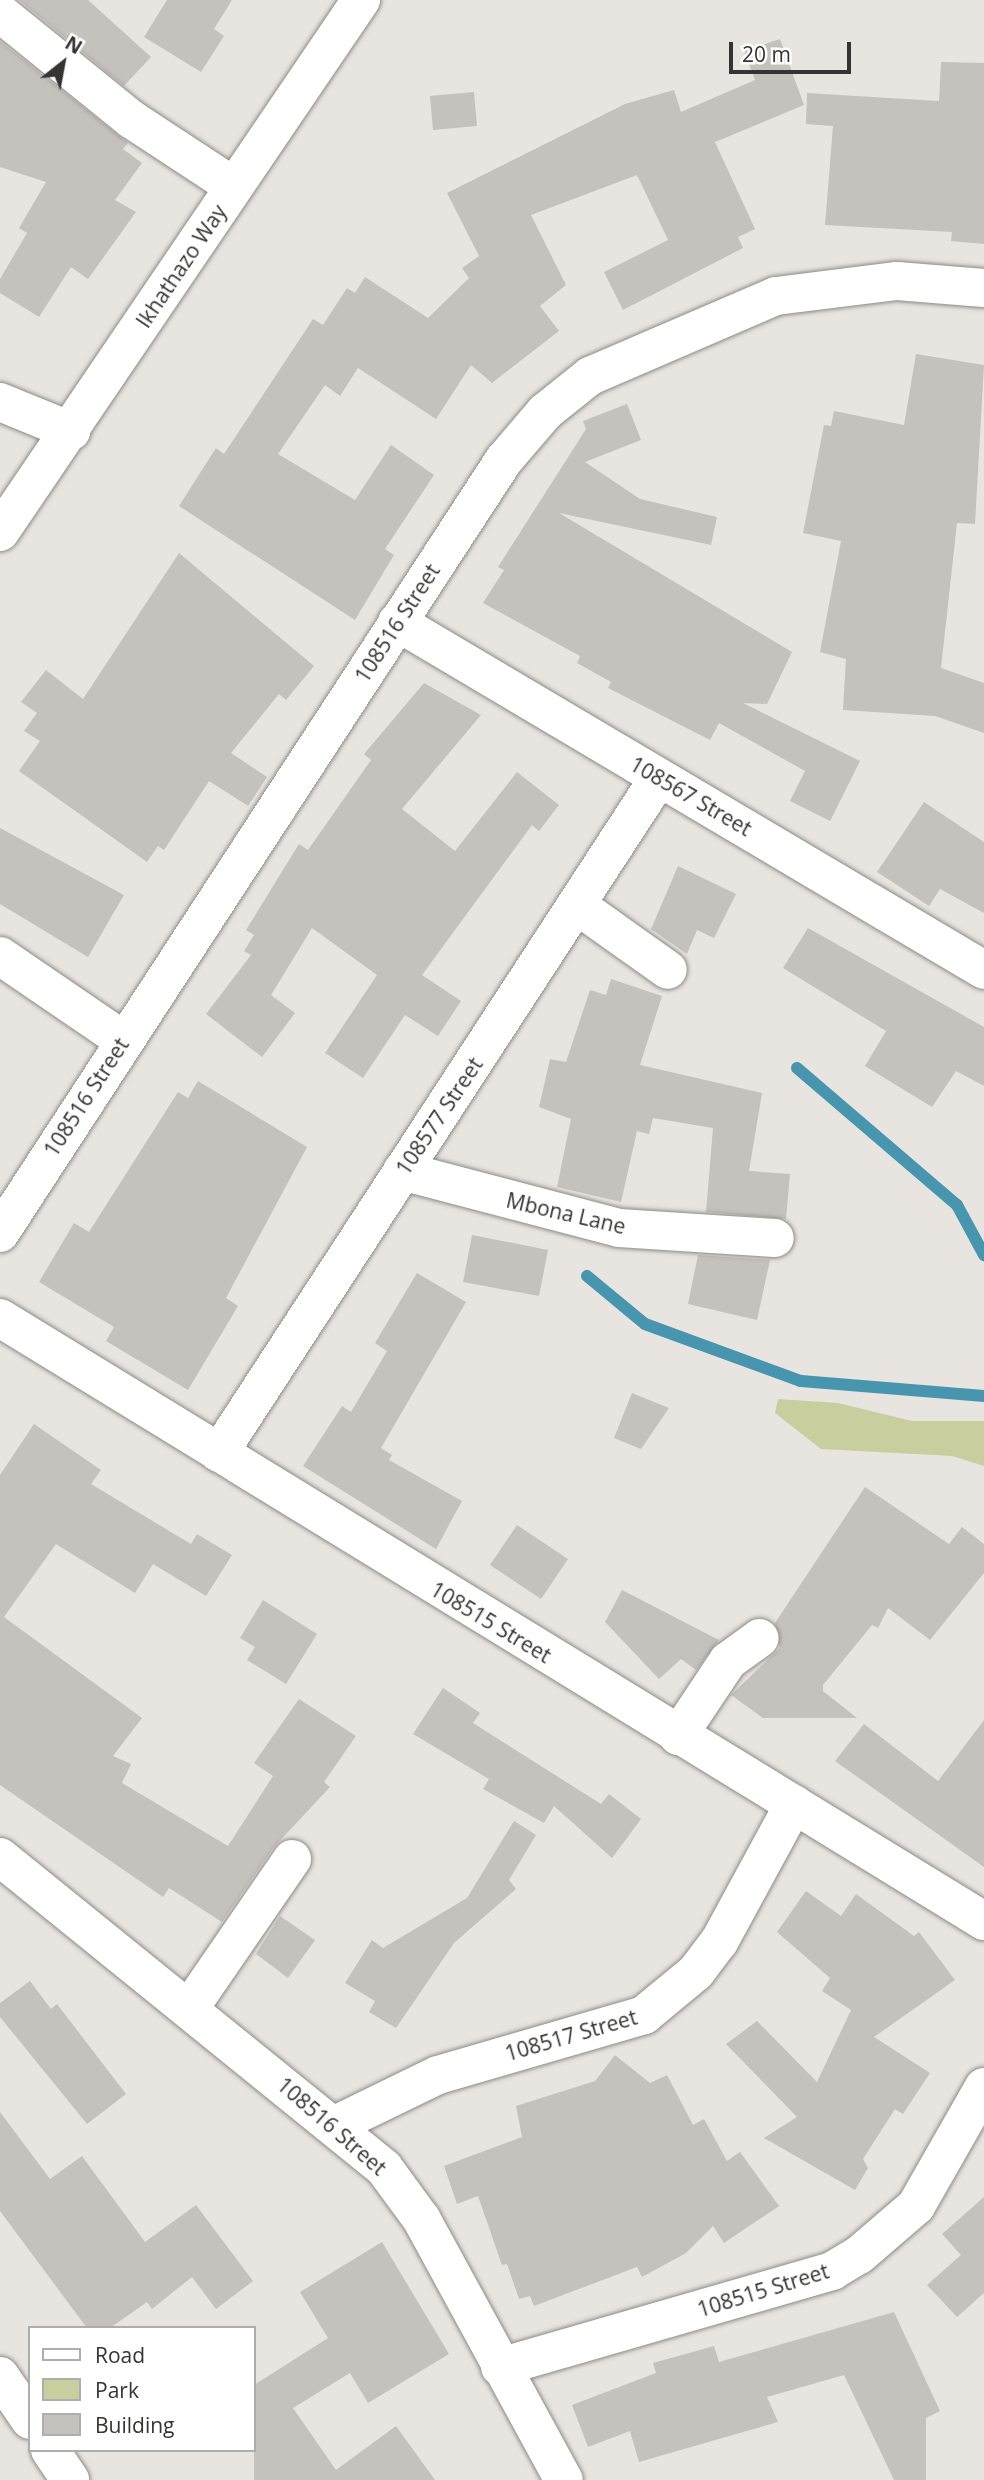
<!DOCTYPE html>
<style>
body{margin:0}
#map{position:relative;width:984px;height:2480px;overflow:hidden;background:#e8e5e0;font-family:"Open Sans",sans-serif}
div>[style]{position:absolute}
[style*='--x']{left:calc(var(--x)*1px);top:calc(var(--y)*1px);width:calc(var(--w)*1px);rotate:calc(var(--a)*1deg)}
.green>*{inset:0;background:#c9ce9f}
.stream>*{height:12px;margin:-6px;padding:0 6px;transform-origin:6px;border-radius:6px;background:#4795af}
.building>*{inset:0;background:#c5c1bd}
.roads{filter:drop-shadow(0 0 2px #8e8b86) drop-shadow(0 0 2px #8e8b86)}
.minor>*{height:38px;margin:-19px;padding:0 19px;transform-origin:19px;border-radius:19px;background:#fff}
span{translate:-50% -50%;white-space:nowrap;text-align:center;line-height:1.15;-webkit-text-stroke:5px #fff;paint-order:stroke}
.street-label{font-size:21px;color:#353432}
.legend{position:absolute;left:28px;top:2326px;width:228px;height:126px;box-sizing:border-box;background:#fff;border:2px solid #aeaead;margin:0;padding:9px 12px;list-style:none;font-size:21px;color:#353432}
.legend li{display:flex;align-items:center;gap:14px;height:35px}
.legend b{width:35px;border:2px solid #aeaead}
.north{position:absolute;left:28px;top:28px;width:70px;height:70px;-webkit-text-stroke:5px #fff;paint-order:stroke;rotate:31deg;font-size:19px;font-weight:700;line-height:28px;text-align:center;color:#353432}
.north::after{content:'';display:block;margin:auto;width:24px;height:32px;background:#353432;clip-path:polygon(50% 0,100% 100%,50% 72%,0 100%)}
.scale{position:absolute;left:729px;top:42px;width:122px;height:32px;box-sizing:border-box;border:4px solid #353432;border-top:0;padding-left:9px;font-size:21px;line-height:24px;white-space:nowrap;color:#353432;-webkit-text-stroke:5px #fff;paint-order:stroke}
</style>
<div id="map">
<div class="green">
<div style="clip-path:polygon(778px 1399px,838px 1403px,912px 1421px,984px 1421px,984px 1466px,952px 1456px,821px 1449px,775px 1413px)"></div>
</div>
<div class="stream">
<div style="--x:797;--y:1068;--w:211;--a:40.6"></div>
<div style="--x:957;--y:1205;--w:57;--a:61.6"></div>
<div style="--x:587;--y:1276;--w:75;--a:39.6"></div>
<div style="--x:645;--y:1324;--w:166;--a:20.1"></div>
<div style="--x:801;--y:1381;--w:184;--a:4.7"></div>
</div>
<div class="building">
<div style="clip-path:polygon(19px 0,88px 0,151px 57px,124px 86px)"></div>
<div style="clip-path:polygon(167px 0,232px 0,214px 29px,224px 36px,201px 72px,144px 37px)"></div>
<div style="clip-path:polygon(780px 39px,804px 105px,715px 142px,755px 229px,738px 237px,743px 248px,623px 310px,604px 272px,668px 240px,637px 175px,531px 215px,566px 285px,540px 306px,559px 331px,492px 383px,471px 365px,436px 419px,358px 368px,340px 396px,325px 385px,278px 454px,355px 500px,391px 445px,434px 475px,385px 549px,394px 555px,355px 620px,179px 506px,216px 448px,224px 454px,313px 319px,323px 325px,347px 288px,355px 293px,365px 277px,428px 318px,469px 278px,462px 268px,479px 256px,447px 193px,625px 104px,674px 90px,681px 112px,755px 80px,744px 51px)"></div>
<div style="clip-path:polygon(0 41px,128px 143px,123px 149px,142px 163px,115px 200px,136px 212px,88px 279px,71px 267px,39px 317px,0 293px,0 279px,27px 233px,19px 228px,46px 182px,0 167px)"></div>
<div style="clip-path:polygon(941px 62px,984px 63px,984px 244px,951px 241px,952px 232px,825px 225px,833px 126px,806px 124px,807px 93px,939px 101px)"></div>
<div style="clip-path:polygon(474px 92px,477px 126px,433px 130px,430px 96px)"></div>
<div style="clip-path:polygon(916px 354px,984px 365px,975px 524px,957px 523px,941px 668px,984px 683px,984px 733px,935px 716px,843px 710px,846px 659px,820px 652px,841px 541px,803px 533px,824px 425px,831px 426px,834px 411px,904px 425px)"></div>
<div style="clip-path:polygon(627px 404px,641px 440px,585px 462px,640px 499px,717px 517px,711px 545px,559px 513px,792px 652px,767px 704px,743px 703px,860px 761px,830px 821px,790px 801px,805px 771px,719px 723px,710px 740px,608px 688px,611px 682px,577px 663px,580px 656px,483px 603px,504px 570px,498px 567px,586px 429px,583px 421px)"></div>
<div style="clip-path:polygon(179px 553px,314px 666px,286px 700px,279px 694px,231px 753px,267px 777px,248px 806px,209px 781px,164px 850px,158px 846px,147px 862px,19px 771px,40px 741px,24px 731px,37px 713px,21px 702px,46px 670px,83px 699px)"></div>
<div style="clip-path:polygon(424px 683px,481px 715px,402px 809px,455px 851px,517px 772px,559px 805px,539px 831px,532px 825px,422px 975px,461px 1001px,438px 1036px,405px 1015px,363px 1078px,325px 1053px,377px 975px,312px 928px,271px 995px,295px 1013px,262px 1057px,206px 1014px,251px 955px,244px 951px,254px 935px,246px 930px,299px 844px,308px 850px,371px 760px,364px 754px)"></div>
<div style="clip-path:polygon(924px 802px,984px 842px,984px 913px,940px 889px,929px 906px,877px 872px)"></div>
<div style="clip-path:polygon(0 828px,124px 895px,88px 957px,0 904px)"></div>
<div style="clip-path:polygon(678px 866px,736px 894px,714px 938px,697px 930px,687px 954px,651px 929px)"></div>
<div style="clip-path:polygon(808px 928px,984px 1027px,984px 1086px,956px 1071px,932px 1107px,865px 1066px,886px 1031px,783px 968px)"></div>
<div style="clip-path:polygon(611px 979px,662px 996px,640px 1065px,762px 1093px,749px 1171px,790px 1174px,786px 1219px,706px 1212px,713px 1128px,653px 1118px,649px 1134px,637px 1131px,621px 1202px,557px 1187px,571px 1119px,539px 1107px,550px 1059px,566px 1062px,590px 990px,606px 995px)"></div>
<div style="clip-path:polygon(198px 1081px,307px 1147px,226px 1298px,238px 1306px,188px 1390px,106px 1341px,114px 1327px,39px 1282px,74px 1223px,89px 1232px,178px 1092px,188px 1098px)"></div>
<div style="clip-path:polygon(472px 1235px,548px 1250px,539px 1296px,463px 1282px)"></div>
<div style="clip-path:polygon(698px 1255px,770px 1260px,757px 1320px,688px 1304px)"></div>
<div style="clip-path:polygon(417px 1273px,466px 1302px,381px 1448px,392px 1455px,389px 1460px,462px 1501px,436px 1549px,303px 1466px,342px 1406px,351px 1412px,387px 1351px,375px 1343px)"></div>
<div style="clip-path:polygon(632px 1393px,669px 1408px,641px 1449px,614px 1438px)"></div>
<div style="clip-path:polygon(34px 1424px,101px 1470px,91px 1484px,191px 1544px,197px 1534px,232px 1555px,206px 1596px,153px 1564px,135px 1593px,56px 1544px,4px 1617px,142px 1718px,113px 1756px,131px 1764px,122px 1783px,228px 1846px,273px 1776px,254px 1763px,299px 1699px,356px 1736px,324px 1782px,330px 1787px,274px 1847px,222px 1922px,169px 1888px,163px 1897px,0 1785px,0 1475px)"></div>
<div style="clip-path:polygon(865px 1487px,949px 1544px,962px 1527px,984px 1544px,984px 1573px,930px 1640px,888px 1608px,878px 1628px,872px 1625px,823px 1685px,823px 1691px,857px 1718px,763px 1718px,731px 1695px,780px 1648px,775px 1623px)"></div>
<div style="clip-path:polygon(517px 1525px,568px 1559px,541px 1599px,490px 1565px)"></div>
<div style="clip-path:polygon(622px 1590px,719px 1640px,696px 1670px,681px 1659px,659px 1679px,605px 1622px)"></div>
<div style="clip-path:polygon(263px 1600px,317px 1634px,286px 1684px,247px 1660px,255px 1647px,240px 1638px)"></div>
<div style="clip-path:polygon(443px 1688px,480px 1713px,473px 1723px,601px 1804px,609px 1794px,641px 1819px,612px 1858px,554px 1806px,544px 1823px,483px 1789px,489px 1779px,413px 1734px)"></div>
<div style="clip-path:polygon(984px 1720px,984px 1867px,835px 1761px,864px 1724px,938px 1781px)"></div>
<div style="clip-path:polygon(514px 1821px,536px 1835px,509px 1880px,516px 1889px,454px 1943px,396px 2028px,369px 2012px,375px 2001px,345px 1983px,372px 1940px,383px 1948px,467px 1898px)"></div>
<div style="clip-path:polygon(806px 1891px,841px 1916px,856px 1894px,914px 1936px,919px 1932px,955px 1980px,874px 2037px,930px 2073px,903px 2114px,895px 2109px,863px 2159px,868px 2168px,855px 2190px,764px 2138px,797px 2117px,726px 2044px,757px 2021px,817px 2082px,851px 2010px,822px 1991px,830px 1978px,777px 1932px)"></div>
<div style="clip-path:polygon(280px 1916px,315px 1940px,288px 1978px,256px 1954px)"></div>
<div style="clip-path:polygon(30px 1981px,51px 2009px,57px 2004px,126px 2094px,87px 2124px,0 2017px,0 2003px)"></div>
<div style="clip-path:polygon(615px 2055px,650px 2083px,667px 2075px,693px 2125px,704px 2119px,727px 2161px,740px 2152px,779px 2206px,724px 2243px,713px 2226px,686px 2253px,642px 2277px,637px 2267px,534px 2306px,530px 2296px,519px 2299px,507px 2264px,502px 2265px,478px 2196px,457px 2204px,444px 2166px,522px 2137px,516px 2106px,595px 2081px)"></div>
<div style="clip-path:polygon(0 2112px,50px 2179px,82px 2156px,145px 2242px,196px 2205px,253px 2281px,216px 2309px,192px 2277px,152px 2309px,147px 2302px,110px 2328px,87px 2328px,0 2211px)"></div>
<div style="clip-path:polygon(984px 2197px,984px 2293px,957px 2317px,927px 2285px,961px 2255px,942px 2234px)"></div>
<div style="clip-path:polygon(382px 2242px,449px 2354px,368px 2403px,350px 2373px,293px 2408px,336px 2470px,396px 2426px,435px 2480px,254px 2480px,254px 2385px,328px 2338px,300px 2292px)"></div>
<div style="clip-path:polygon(894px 2312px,940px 2411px,926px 2418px,926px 2480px,894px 2480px,844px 2375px,767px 2397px,778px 2422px,639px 2462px,630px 2431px,588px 2447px,572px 2405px,656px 2373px,653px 2363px,714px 2346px,719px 2362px)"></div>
</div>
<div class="roads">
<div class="minor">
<div style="--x:0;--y:13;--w:169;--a:39"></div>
<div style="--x:131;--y:119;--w:122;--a:33.3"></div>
<div style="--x:0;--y:402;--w:77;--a:22.2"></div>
<div style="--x:0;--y:532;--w:643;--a:-55.84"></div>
<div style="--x:397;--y:622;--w:682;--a:30.66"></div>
<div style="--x:578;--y:906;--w:110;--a:35.4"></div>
<div style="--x:0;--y:956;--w:149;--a:34.3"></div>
<div style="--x:402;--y:1171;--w:224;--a:14.7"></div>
<div style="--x:619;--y:1228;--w:156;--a:3.7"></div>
<div style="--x:0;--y:1233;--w:923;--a:-56.9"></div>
<div style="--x:504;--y:460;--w:63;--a:-49.5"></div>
<div style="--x:545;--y:412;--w:58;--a:-38.7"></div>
<div style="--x:590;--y:376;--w:202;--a:-23.3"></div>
<div style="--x:776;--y:296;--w:122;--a:-7.1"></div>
<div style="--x:897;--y:281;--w:87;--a:4.6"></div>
<div style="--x:0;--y:1318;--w:1154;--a:31.5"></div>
<div style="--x:219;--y:1453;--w:804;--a:-56.92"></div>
<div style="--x:678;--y:1736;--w:90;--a:-56.3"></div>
<div style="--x:728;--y:1661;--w:39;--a:-36"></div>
<div style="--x:0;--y:1857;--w:494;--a:39"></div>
<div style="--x:384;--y:2168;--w:64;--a:53.8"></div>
<div style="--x:422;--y:2220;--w:296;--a:61.4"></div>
<div style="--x:189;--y:2009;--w:182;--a:-55.5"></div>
<div style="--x:335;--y:2125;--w:114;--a:-25.9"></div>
<div style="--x:438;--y:2075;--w:215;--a:-16.2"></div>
<div style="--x:644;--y:2015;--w:67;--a:-39.6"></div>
<div style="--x:696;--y:1972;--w:38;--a:-53"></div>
<div style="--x:719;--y:1942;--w:157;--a:-61.5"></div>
<div style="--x:500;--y:2367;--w:346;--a:-16.1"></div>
<div style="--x:832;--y:2271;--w:31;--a:-31"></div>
<div style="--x:859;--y:2255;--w:75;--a:-40.7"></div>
<div style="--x:916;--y:2206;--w:137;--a:-60.3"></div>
<div style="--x:0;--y:2376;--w:53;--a:55.7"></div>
<div style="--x:50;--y:2450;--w:36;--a:56"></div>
</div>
</div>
<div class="street-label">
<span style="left:181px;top:266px;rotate:-56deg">Ikhathazo Way</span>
<span style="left:397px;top:623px;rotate:-57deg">108516 Street</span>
<span style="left:691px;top:796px;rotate:30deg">108567 Street</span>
<span style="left:86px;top:1097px;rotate:-57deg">108516 Street</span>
<span style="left:439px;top:1116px;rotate:-56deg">108577 Street</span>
<span style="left:566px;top:1213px;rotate:13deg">Mbona Lane</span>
<span style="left:491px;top:1622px;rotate:31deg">108515 Street</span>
<span style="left:571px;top:2035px;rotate:-16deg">108517 Street</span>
<span style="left:332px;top:2126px;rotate:41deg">108516 Street</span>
<span style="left:763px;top:2290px;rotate:-17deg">108515 Street</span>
</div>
<ul class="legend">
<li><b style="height:9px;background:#fff"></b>Road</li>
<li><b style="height:19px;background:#c9ce9f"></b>Park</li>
<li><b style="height:19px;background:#c5c1bd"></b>Building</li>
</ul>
<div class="north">N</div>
<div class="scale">20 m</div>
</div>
